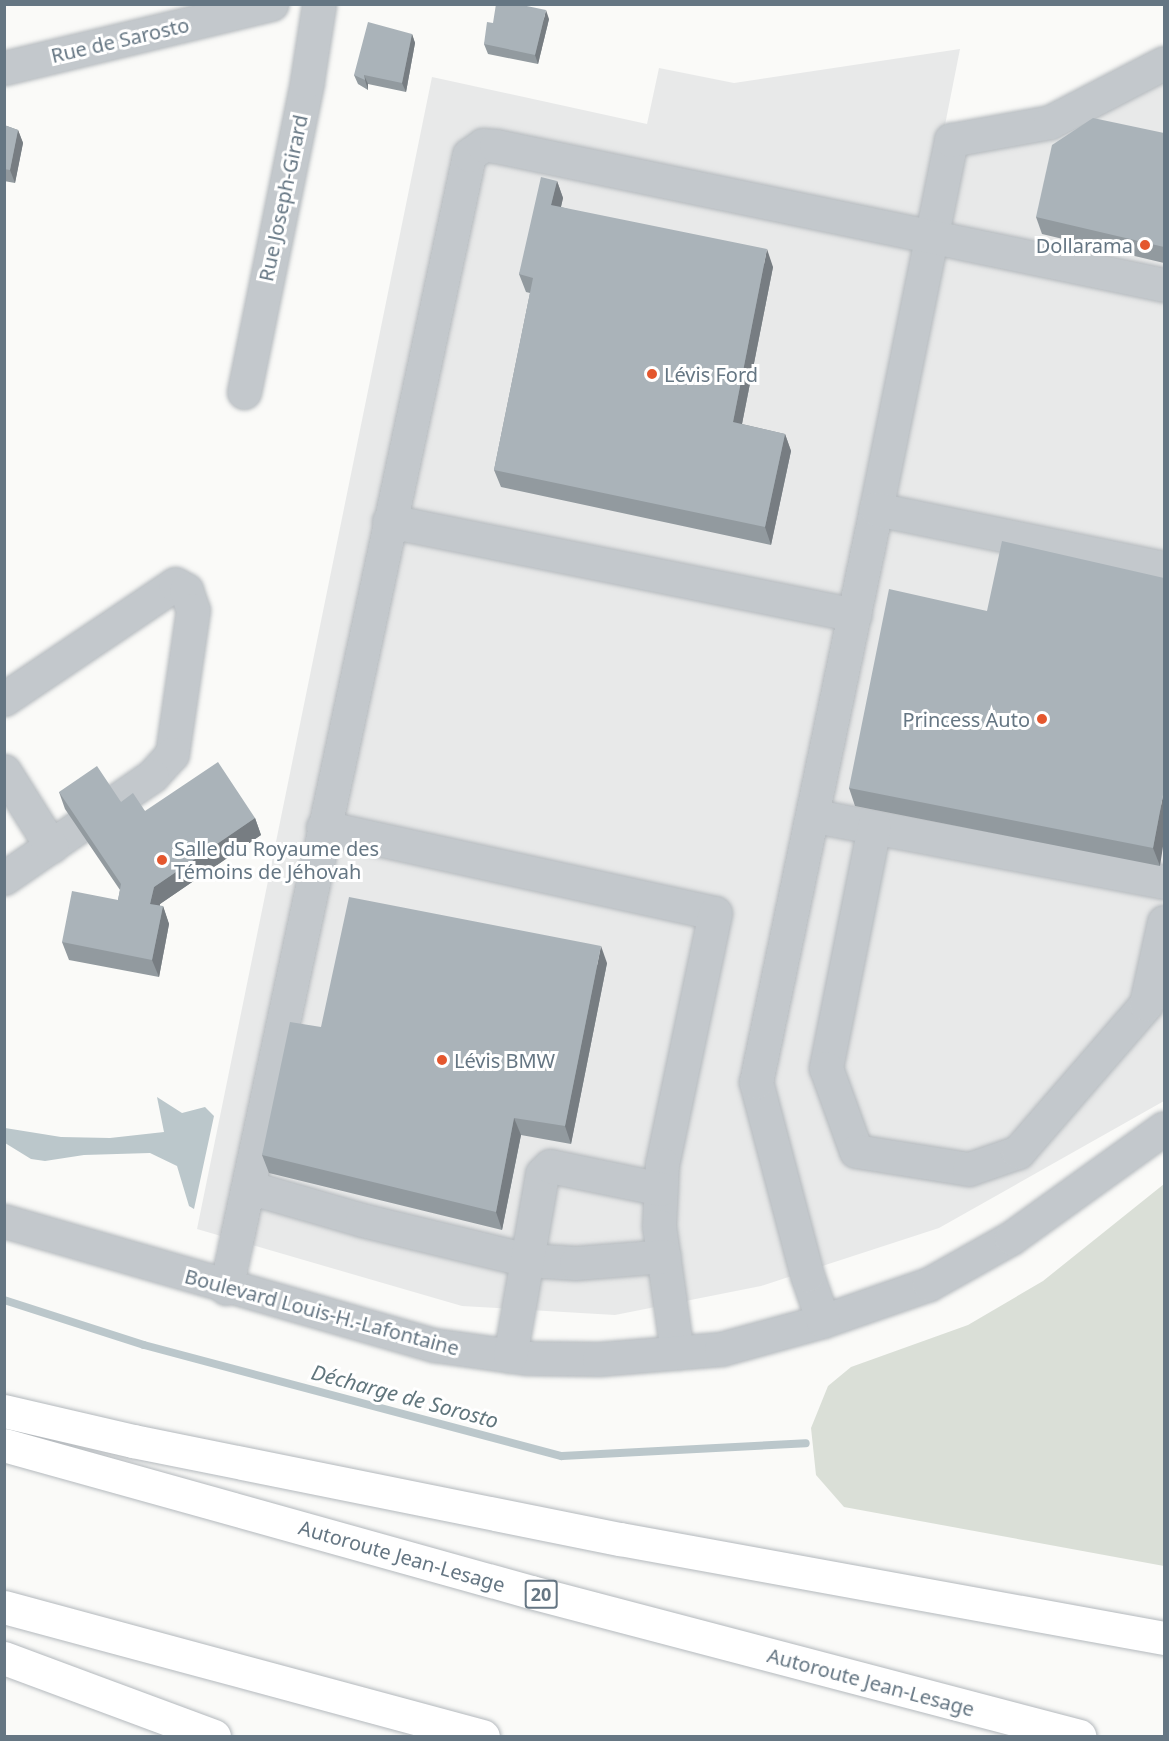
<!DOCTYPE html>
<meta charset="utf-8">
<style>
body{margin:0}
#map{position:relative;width:1169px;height:1741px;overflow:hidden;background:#fafaf8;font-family:"Noto Sans",sans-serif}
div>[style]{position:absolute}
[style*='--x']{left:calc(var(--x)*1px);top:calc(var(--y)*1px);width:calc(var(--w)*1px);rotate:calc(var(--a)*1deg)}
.built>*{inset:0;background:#e8e9e9}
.green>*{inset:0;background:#dadfd7}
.water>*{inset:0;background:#bbc7cb}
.stream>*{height:8px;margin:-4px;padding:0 4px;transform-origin:4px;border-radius:4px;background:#bbc7cb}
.roads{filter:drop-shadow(0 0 2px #b4b9bd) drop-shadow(0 0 2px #b4b9bd)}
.minor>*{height:33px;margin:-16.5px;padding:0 16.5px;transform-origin:16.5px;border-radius:16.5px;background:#c3c8cc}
.highway>*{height:33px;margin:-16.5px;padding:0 16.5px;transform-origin:16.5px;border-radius:16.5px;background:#fff}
.wall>*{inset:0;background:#929a9f}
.shaded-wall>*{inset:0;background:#777d82}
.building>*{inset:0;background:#aab3b9}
.dots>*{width:16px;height:16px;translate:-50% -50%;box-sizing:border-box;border:3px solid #fff;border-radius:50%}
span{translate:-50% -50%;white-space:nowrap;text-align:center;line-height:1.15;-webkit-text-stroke:6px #fff;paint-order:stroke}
.shield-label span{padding:2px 4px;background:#fff;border:2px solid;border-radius:4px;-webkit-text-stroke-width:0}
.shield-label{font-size:18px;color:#657683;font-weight:700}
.street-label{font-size:20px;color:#657683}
.poi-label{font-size:20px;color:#657683}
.right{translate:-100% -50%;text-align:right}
.left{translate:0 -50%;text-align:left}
.water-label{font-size:21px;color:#60757c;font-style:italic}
.frame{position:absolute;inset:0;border:6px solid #657683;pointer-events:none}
</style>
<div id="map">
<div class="built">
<div style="clip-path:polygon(960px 49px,945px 125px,1056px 109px,1164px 52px,1164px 1101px,939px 1228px,761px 1286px,615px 1315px,462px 1306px,197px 1229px,432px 77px,647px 124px,659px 68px,734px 83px)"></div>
</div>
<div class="green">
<div style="clip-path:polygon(1164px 1184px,1164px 1566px,844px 1507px,816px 1475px,811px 1428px,828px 1386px,851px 1367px,968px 1325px,1043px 1281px)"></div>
</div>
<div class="water">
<div style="clip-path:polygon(157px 1097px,182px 1113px,205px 1107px,214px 1116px,194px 1209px,189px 1206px,177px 1166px,150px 1153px,84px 1155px,45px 1161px,31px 1159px,5px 1143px,5px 1128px,61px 1137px,110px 1138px,164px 1132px)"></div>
</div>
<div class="stream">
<div style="--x:4;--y:1300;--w:147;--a:17.8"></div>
<div style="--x:144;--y:1345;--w:432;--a:14.9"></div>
<div style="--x:562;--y:1456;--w:244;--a:-3"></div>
</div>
<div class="roads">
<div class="minor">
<div style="--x:4;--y:68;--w:275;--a:-13.5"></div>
<div style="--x:244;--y:392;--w:317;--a:-78.5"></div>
<div style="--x:307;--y:81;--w:78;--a:-81.1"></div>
<div style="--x:876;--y:509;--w:377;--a:-78.5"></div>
<div style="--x:951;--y:140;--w:101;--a:-10.3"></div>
<div style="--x:1050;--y:122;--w:128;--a:-27.4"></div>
<div style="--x:389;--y:521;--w:475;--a:11.4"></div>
<div style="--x:4;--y:699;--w:206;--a:-33.9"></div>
<div style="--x:175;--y:584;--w:13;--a:29"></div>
<div style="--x:186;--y:590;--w:21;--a:71"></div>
<div style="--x:193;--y:610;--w:146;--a:98.3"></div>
<div style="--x:172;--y:754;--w:30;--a:132"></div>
<div style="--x:152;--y:776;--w:180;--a:145.4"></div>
<div style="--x:4;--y:771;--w:89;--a:57.9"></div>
<div style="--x:815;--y:816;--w:355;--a:10.7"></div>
<div style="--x:323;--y:827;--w:401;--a:12.4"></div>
<div style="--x:715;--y:913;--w:257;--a:101.9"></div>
<div style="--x:662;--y:1164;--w:62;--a:92.8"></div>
<div style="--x:659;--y:1226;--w:128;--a:81.9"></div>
<div style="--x:874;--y:827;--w:246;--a:101.3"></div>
<div style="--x:826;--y:1068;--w:88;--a:70.1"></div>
<div style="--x:856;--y:1151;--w:114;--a:9.1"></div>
<div style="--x:969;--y:1169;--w:52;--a:-19.1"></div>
<div style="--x:1018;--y:1152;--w:196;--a:-49.1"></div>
<div style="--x:1146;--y:1004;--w:84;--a:-77.6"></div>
<div style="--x:248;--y:1187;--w:119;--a:16.1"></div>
<div style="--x:362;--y:1220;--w:170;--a:13.6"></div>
<div style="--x:527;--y:1260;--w:49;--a:3.5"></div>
<div style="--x:576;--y:1263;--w:88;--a:-4.5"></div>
<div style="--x:4;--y:1221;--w:448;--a:16.1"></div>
<div style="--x:434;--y:1345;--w:95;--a:7.9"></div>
<div style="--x:528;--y:1358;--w:71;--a:0.8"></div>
<div style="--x:599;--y:1359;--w:122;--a:-4.7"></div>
<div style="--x:721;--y:1349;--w:106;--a:-15.4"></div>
<div style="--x:823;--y:1321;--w:112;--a:-19.2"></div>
<div style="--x:929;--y:1284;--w:94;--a:-29.3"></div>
<div style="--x:1011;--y:1238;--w:188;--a:-35.7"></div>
<div style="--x:226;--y:1288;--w:1159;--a:-77.89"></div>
<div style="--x:469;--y:155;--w:17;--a:-36"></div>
<div style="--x:483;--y:145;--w:13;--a:4"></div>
<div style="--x:496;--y:146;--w:682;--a:11.75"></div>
<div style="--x:823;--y:1321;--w:49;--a:-109.2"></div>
<div style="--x:807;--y:1275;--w:200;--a:-104.8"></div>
<div style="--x:756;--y:1082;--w:585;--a:-78.17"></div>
<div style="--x:876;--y:509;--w:294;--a:11.6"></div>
<div style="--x:510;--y:1356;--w:185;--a:-80"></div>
<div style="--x:542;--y:1174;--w:11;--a:-45"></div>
<div style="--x:550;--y:1166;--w:113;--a:11.7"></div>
</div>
<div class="highway">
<div style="--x:4;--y:1411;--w:132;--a:13.1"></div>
<div style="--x:133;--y:1441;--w:497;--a:11.4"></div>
<div style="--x:620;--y:1539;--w:553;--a:10.31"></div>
<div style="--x:4;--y:1445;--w:547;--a:15.59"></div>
<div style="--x:531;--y:1592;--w:567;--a:14.72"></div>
<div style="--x:4;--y:1607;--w:496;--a:15.1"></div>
<div style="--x:4;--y:1658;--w:224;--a:20.4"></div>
</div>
</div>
<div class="wall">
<div style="clip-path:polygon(549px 19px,538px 64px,488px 54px,484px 44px,493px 23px)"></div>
<div style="clip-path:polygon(412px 34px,415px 43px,406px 92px,368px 84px,368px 90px,358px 84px,354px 75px)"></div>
<div style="clip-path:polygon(4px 125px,18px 130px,23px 143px,15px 183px,4px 181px)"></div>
<div style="clip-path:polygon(1164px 133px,1164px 263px,1042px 234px,1036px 217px)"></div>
<div style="clip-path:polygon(557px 181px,563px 198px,561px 207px,773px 267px,742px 424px,785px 434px,791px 451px,771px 545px,501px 487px,494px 470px,530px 293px,526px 292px,519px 274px)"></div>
<div style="clip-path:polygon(1164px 578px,1160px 866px,855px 806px,849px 788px,987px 611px)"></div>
<div style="clip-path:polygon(59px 792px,121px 802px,145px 811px,255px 818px,261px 835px,160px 904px,160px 906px,163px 906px,169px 924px,159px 977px,69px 960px,62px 942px,118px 900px,120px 890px,65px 809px)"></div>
<div style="clip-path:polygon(607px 963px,571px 1144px,521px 1135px,502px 1230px,269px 1173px,262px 1155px,321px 1027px)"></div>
</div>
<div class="shaded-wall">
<div style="clip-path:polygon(546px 10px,549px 19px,538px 64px,535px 55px)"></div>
<div style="clip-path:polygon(412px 34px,415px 43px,406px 92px,402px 83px)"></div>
<div style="clip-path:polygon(364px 75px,368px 84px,368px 90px,365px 80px)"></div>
<div style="clip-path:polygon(18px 130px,23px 143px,15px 183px,10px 170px)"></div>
<div style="clip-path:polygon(557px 181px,563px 198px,557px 223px,551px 205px)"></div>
<div style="clip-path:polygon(767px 249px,773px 267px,739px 439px,733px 422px)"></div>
<div style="clip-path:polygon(785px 434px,791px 451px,771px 545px,765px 527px)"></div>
<div style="clip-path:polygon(1164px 790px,1164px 840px,1160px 866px,1153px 848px)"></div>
<div style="clip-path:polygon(255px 818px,261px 835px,160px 904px,157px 921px,150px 904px,154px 887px)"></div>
<div style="clip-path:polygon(163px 906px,169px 924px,159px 977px,152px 960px)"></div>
<div style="clip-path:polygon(601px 946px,607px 963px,571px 1144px,565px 1126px)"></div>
<div style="clip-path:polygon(514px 1118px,521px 1135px,502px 1230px,496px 1212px)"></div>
</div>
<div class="building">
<div style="clip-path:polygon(496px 4px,517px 4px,546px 10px,535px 55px,484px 44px,487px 22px,493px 23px)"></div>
<div style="clip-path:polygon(368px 22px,412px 34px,402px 83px,364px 75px,365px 80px,354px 75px)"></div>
<div style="clip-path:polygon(1093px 118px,1164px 133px,1164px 247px,1036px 217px,1052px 145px)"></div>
<div style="clip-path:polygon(4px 125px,18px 130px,10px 170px,4px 169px)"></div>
<div style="clip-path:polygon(541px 177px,557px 181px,551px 205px,767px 249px,733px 422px,785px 434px,765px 527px,494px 470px,533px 278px,519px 274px)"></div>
<div style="clip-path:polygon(1002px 541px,1164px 578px,1164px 790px,1153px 848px,849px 788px,889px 589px,987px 611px)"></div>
<div style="clip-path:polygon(218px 762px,255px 818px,154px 887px,150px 904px,163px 906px,152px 960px,62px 942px,72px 891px,118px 900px,121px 884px,59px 792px,97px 766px,121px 802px,133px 793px,145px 811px)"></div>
<div style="clip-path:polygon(349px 897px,601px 946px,565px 1126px,514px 1118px,496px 1212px,262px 1155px,290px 1022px,321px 1027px)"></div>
</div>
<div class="dots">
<div style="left:1145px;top:245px;background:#e4572e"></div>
<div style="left:652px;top:374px;background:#e4572e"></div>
<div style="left:1042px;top:719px;background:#e4572e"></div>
<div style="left:162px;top:860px;background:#e4572e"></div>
<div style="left:442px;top:1060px;background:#e4572e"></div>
</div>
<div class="shield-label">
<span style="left:541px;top:1594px">20</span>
</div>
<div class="street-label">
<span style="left:120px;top:40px;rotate:-13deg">Rue de Sarosto</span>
<span style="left:283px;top:198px;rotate:-78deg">Rue Joseph-Girard</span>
<span style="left:322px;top:1312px;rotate:15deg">Boulevard Louis-H.-Lafontaine</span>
<span style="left:402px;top:1556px;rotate:16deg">Autoroute Jean-Lesage</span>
<span style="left:871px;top:1682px;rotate:15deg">Autoroute Jean-Lesage</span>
</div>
<div class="poi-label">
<span class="right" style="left:1133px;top:245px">Dollarama</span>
<span class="left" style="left:664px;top:374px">Lévis Ford</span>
<span class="right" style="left:1030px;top:719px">Princess Auto</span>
<span class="left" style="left:174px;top:860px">Salle du Royaume des<br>Témoins de Jéhovah</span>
<span class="left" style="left:454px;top:1060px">Lévis BMW</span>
</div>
<div class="water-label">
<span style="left:405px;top:1396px;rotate:15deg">Décharge de Sorosto</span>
</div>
<div class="frame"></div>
</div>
